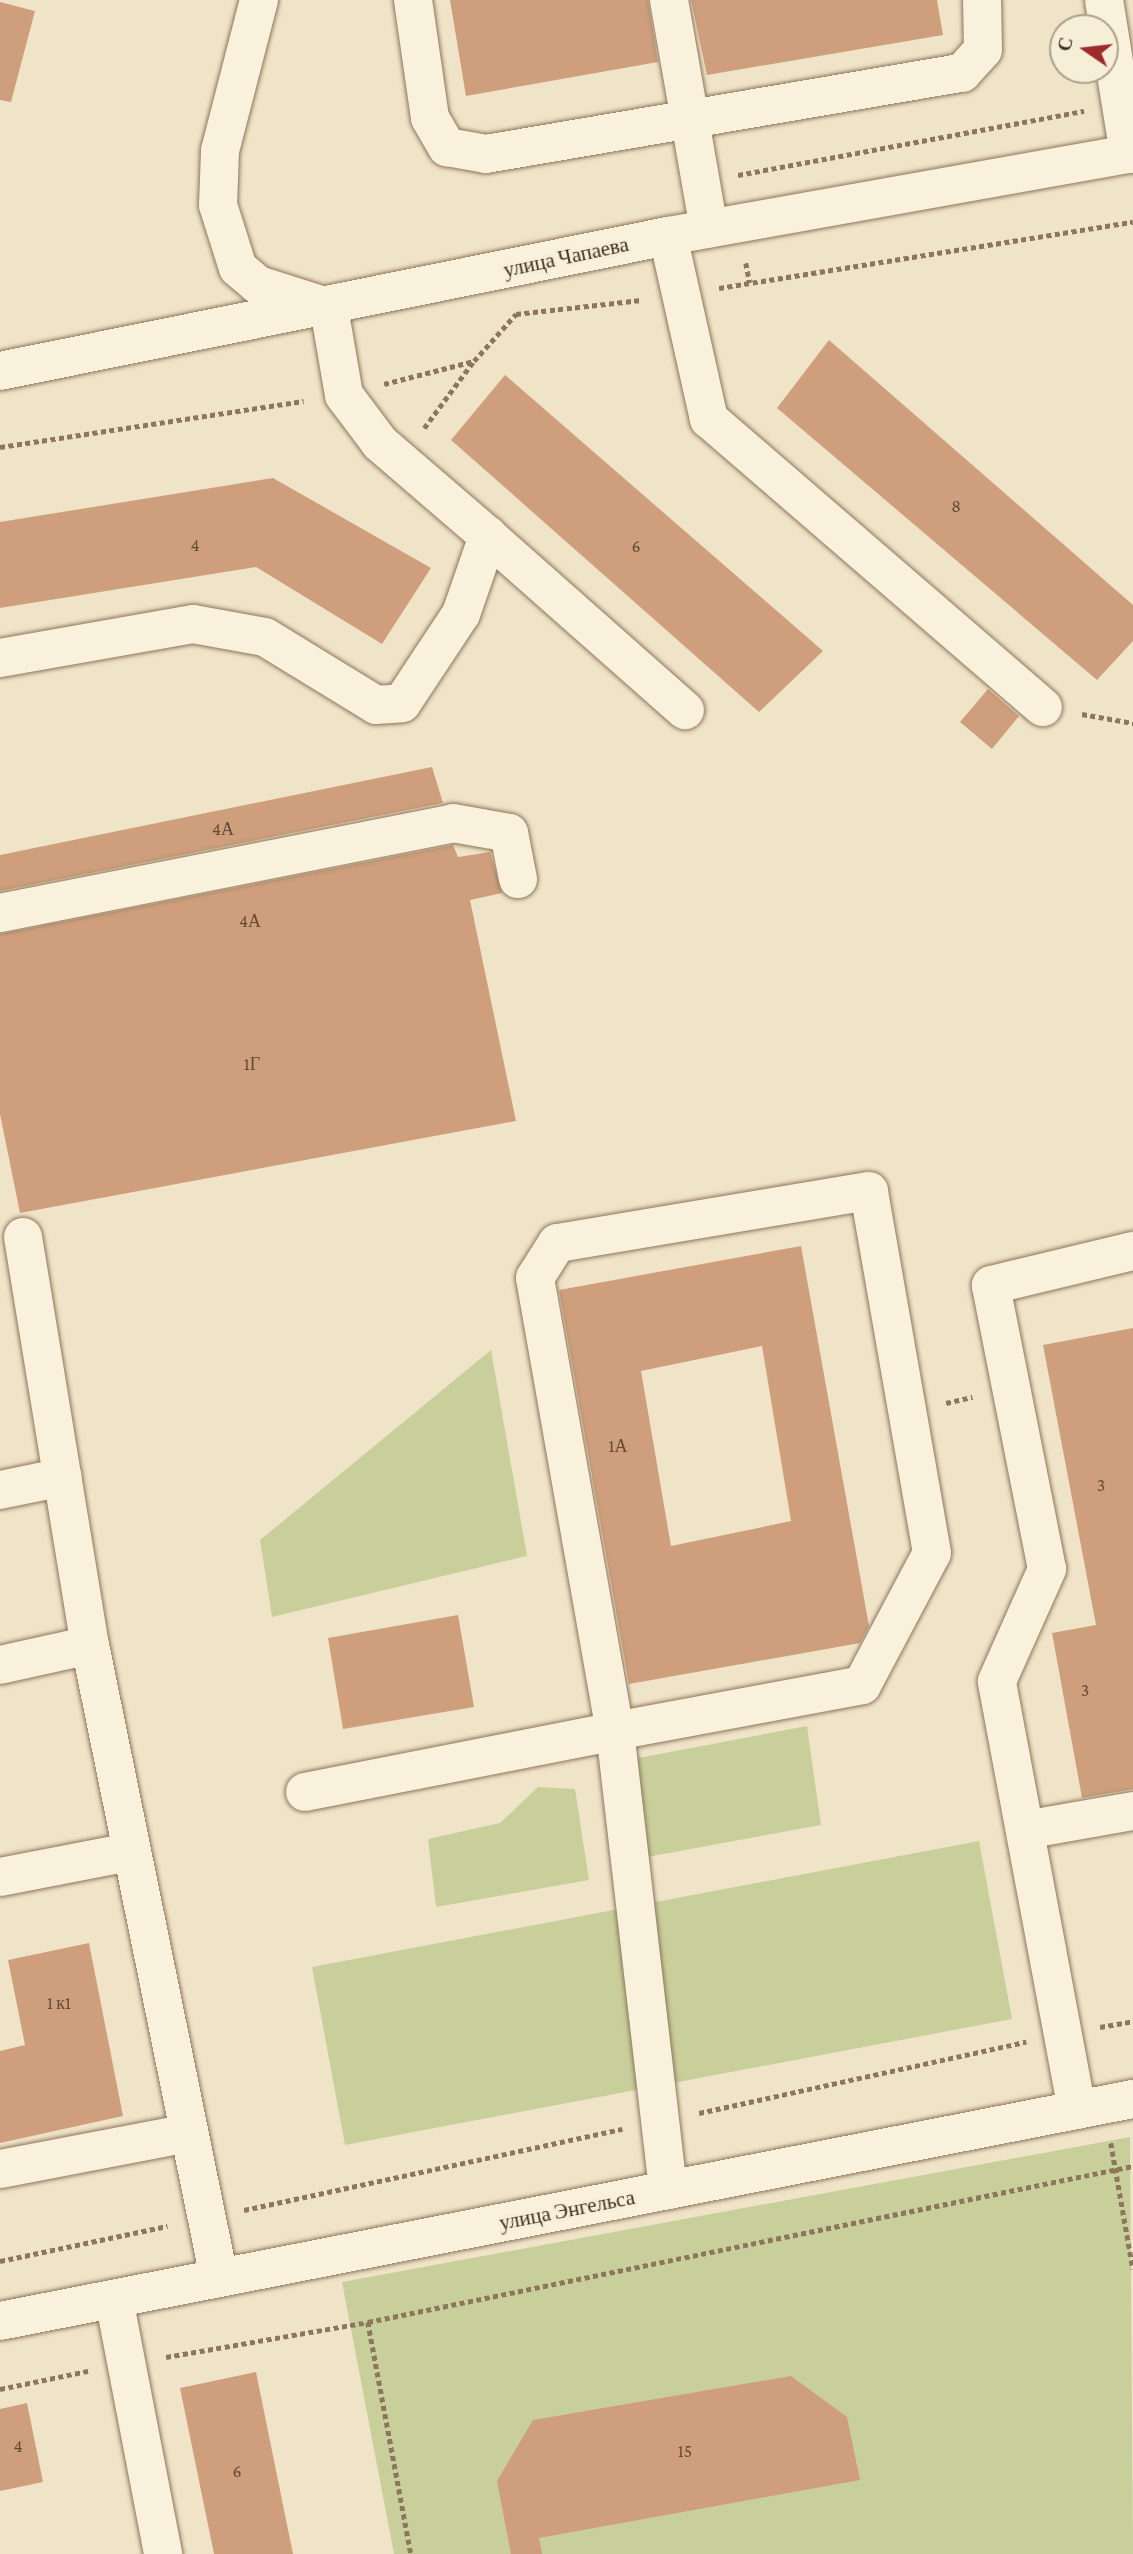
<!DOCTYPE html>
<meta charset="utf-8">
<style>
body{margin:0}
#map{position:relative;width:1133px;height:2554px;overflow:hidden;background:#f0e4c8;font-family:"Crimson Pro",serif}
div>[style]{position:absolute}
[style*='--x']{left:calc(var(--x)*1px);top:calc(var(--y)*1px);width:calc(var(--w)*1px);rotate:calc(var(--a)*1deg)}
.green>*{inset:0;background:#c9cf9b}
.building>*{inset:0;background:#cf9f7d}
.path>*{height:4.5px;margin-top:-2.25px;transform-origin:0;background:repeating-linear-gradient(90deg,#8d765c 0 5px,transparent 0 8.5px)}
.roads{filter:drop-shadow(0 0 2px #8d765c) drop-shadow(0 0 2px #8d765c)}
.minor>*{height:38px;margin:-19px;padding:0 19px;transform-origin:19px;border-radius:19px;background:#faf1dc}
span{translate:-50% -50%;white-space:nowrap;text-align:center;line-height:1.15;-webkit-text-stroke:5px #f7eed8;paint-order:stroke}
.number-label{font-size:18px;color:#624a37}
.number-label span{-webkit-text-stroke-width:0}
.street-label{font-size:21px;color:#3d2e20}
.north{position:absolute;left:1049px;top:14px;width:70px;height:70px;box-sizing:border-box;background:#f7eed8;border:2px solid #ada18e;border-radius:50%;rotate:284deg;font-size:19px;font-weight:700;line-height:28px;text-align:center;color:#3d2e20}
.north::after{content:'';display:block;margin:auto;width:24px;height:32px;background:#9e2a2b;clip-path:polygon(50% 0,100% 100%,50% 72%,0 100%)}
</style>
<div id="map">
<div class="green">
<div style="clip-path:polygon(491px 1350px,527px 1556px,272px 1617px,260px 1540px)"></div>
<div style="clip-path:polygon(807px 1726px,821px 1825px,647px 1857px,633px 1759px)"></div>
<div style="clip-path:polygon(538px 1787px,575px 1789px,589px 1880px,436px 1907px,428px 1839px,500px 1823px)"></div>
<div style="clip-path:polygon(979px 1841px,1012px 2019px,345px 2145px,312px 1967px)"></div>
<div style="clip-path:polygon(1130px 2137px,1133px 2554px,394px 2554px,342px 2282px)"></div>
</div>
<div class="building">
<div style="clip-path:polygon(450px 0,648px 0,658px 62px,466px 96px)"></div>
<div style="clip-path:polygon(691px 0,937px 0,943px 35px,707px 75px)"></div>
<div style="clip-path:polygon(0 2px,35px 11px,11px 102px,0 100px)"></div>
<div style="clip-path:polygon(829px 340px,1133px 605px,1133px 641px,1097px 680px,777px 408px)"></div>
<div style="clip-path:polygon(505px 375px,823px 651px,759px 712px,451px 440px)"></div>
<div style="clip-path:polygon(273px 478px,431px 568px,382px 644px,256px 567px,0 608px,0 522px)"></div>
<div style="clip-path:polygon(988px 689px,1019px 716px,992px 749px,960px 722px)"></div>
<div style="clip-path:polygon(432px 767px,443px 803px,0 891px,0 855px)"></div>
<div style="clip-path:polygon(453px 845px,458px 857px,490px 852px,502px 893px,470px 900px,516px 1121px,20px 1213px,0 1114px,0 934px)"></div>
<div style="clip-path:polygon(evenodd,801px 1246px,869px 1626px,860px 1643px,629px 1684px,559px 1290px,801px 1246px,762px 1346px,791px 1521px,671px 1546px,641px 1371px,762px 1346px)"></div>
<div style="clip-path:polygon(1133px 1328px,1133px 1789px,1082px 1798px,1052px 1633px,1096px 1625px,1043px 1345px)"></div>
<div style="clip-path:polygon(458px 1615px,474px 1707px,343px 1729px,328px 1638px)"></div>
<div style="clip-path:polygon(89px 1943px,123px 2116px,0 2143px,0 2051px,25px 2045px,8px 1960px)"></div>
<div style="clip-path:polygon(256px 2372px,293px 2554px,214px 2554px,180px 2388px)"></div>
<div style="clip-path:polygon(791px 2376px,847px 2417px,860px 2480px,539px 2538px,542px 2554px,511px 2554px,497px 2481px,533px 2420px)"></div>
<div style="clip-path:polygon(27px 2403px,43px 2482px,0 2491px,0 2409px)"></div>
</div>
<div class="path">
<div style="--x:738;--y:175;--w:352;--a:-10.5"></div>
<div style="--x:746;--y:263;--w:20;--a:79"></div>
<div style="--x:719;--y:288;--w:419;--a:-9.1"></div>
<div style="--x:384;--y:384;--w:93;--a:-14.3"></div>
<div style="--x:474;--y:361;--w:63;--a:-48.2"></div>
<div style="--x:516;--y:314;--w:126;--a:-6.4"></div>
<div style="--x:424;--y:428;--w:82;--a:-53.4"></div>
<div style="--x:0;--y:447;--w:307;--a:-8.6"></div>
<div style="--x:1082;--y:714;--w:52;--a:10"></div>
<div style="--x:946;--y:1403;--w:27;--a:-13"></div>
<div style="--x:1100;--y:2027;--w:34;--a:-10"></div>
<div style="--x:699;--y:2113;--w:335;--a:-12.3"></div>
<div style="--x:1111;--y:2143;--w:128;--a:80.1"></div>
<div style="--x:244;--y:2210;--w:387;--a:-12.1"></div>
<div style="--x:0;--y:2261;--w:171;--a:-11.8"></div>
<div style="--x:368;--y:2322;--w:236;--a:79.5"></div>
<div style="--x:166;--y:2357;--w:205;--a:-9.8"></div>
<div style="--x:368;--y:2322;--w:781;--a:-11.53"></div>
<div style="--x:0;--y:2389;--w:90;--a:-11.6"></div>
</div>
<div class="roads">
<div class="minor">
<div style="--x:259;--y:0;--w:156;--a:104.5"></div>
<div style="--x:220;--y:151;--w:54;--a:92.1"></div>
<div style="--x:218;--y:205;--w:66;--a:72.4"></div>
<div style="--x:238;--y:268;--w:26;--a:40"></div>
<div style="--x:258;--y:285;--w:72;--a:17.7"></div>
<div style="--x:413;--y:0;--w:119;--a:81.8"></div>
<div style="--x:430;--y:118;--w:34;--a:60"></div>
<div style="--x:447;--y:147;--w:40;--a:10"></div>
<div style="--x:486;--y:154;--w:483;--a:-9.7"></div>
<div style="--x:962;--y:73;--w:31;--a:-48"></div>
<div style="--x:983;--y:50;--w:50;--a:-91.1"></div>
<div style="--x:669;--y:0;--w:232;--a:80.1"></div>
<div style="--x:1104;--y:0;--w:156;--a:80.8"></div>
<div style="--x:668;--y:236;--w:188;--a:77.4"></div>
<div style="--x:709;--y:419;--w:441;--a:40.8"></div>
<div style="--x:0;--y:371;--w:682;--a:-11.43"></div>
<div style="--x:668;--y:236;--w:472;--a:-10.1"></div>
<div style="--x:488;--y:536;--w:263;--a:41.5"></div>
<div style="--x:0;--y:658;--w:196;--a:-10"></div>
<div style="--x:193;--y:624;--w:73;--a:10.2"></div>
<div style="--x:265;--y:637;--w:130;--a:31.5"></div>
<div style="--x:376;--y:705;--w:26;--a:-4"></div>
<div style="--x:402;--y:703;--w:107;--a:-56.5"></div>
<div style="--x:461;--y:614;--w:83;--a:-70.9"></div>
<div style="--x:488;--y:536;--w:143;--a:-139.3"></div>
<div style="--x:380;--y:443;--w:60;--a:-126.9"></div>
<div style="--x:344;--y:395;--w:88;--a:-99.8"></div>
<div style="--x:0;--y:913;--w:462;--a:-11.2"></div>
<div style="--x:453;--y:823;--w:57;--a:10.1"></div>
<div style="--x:509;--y:833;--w:47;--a:78.9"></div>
<div style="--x:23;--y:1237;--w:413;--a:80.7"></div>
<div style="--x:90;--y:1645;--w:646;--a:78.48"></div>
<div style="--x:0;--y:1490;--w:64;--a:-11.7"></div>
<div style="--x:0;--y:1665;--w:92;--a:-12.5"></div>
<div style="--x:305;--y:1792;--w:316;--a:-11.1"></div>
<div style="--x:615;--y:1731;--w:251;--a:-10.5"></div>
<div style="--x:862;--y:1685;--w:149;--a:-62.1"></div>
<div style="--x:932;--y:1553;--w:367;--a:-99.9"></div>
<div style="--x:869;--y:1191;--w:316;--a:170.5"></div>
<div style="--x:557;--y:1243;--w:41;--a:122.2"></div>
<div style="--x:535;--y:1278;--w:460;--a:80"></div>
<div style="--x:615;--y:1731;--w:462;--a:83.4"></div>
<div style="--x:1025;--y:1830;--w:110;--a:-10"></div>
<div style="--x:0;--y:1877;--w:132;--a:-10.9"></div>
<div style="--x:1077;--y:2110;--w:436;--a:-100.6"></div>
<div style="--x:997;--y:1681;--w:123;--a:-65.9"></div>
<div style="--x:1047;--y:1569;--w:289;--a:-101.2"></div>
<div style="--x:991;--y:1285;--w:146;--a:-13.5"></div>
<div style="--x:0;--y:2169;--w:191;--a:-10.8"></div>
<div style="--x:114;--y:2299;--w:260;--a:79.1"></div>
<div style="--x:0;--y:2321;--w:1155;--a:-11.09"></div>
</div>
</div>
<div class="number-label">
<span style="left:956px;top:506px">8</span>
<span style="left:195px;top:545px">4</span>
<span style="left:636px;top:546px">6</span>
<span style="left:223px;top:829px">4А</span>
<span style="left:250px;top:921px">4А</span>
<span style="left:252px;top:1064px">1Г</span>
<span style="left:618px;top:1446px">1А</span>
<span style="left:1101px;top:1485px">3</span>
<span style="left:1085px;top:1690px">3</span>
<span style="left:59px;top:2003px">1 к1</span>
<span style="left:18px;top:2446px">4</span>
<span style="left:685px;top:2451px">15</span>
<span style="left:237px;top:2471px">6</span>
</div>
<div class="street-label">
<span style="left:566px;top:257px;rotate:-12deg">улица Чапаева</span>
<span style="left:567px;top:2210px;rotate:-11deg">улица Энгельса</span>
</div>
<div class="north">С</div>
</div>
